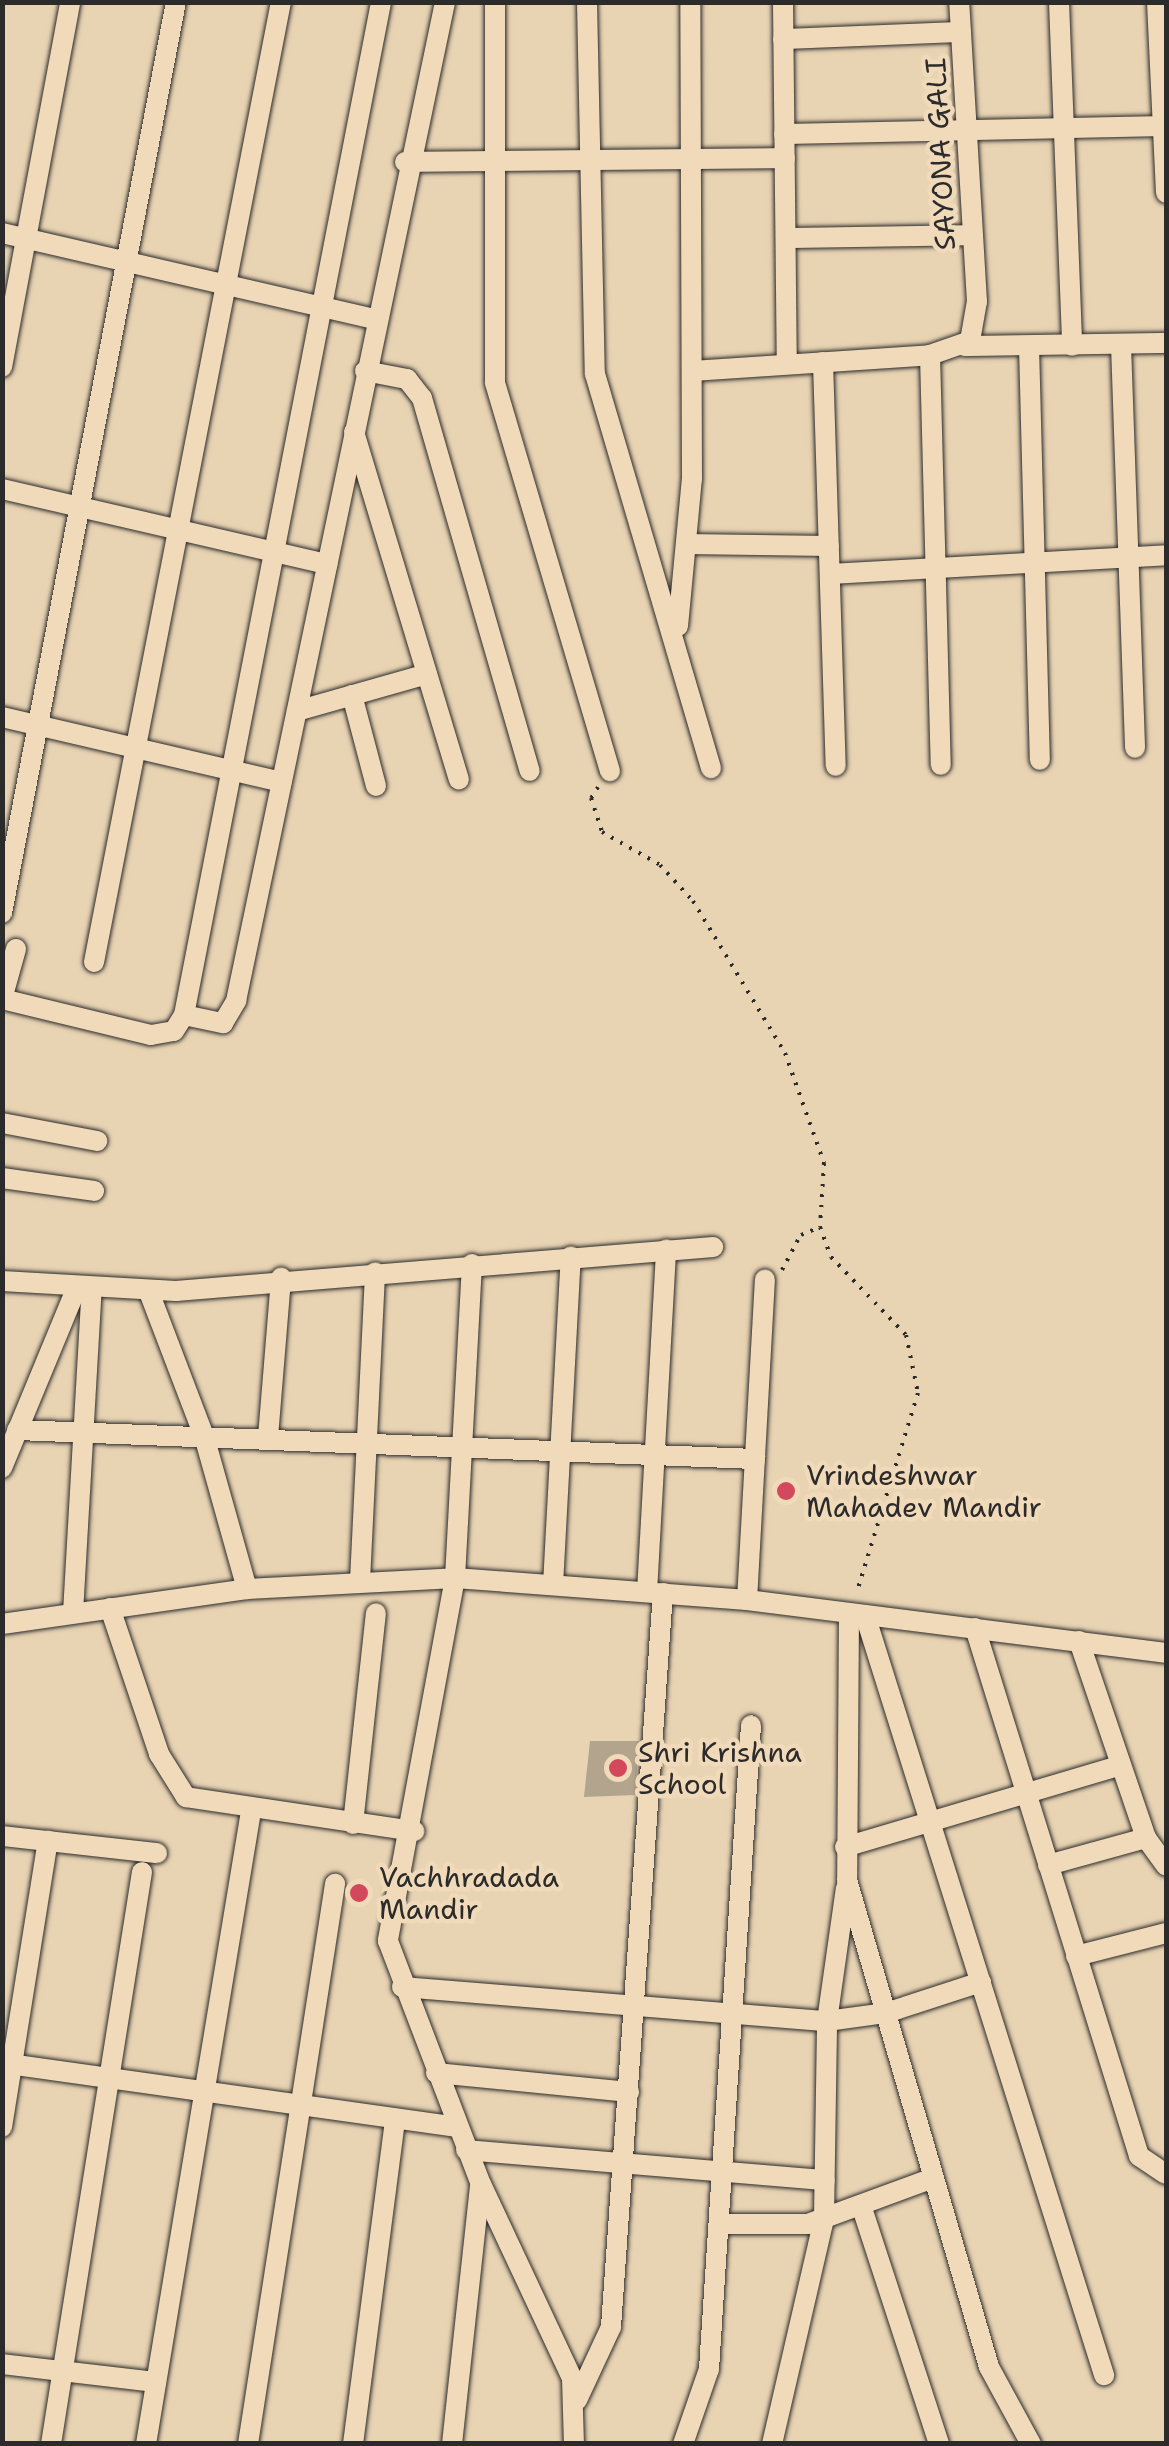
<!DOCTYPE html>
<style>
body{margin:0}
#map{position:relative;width:1169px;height:2446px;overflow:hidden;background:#e8d3b3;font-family:"Shantell Sans",sans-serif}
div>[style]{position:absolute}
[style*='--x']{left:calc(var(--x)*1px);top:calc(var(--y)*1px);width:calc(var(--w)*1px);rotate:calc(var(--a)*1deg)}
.building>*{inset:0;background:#b3a48e}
.path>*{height:4px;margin-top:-2px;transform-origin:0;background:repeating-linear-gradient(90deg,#2b2b2b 0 2.5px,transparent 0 10.5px)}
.roads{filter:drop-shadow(0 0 2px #2b2b2b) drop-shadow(0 0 2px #2b2b2b)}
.minor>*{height:20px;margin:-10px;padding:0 10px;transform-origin:10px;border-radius:10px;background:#f0dab9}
.dots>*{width:28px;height:28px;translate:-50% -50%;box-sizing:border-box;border:5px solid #f0dab9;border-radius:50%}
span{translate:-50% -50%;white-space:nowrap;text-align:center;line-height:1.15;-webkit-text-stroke:9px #f0dab9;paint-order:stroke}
.street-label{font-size:28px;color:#2b2b2b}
.poi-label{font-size:28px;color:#2b2b2b}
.left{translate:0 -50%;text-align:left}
.frame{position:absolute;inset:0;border:5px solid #2b2b2b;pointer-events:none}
</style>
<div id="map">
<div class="building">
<div style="clip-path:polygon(590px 1741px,639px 1741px,635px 1795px,584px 1797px)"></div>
</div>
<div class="path">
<div style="--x:598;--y:787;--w:13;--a:122"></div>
<div style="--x:591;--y:798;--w:36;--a:72"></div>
<div style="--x:602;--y:832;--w:67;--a:29.6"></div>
<div style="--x:660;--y:865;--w:49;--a:47.5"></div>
<div style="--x:693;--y:901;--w:178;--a:58.8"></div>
<div style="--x:785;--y:1053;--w:117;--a:70.5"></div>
<div style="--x:824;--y:1163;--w:64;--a:93.6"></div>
<div style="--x:820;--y:1227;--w:32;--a:70"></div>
<div style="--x:831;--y:1257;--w:108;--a:46.1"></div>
<div style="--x:906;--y:1335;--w:59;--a:78.3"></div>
<div style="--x:918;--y:1393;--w:207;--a:107.1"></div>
<div style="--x:782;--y:1270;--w:40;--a:-62"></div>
<div style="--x:801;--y:1235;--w:21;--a:-23"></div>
</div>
<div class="roads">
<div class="minor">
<div style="--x:495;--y:2;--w:381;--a:90"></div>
<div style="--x:495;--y:383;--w:405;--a:73.5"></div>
<div style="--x:587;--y:2;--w:372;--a:88.8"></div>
<div style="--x:595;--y:374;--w:411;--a:73.6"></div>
<div style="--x:783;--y:2;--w:362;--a:89.4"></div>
<div style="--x:1059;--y:2;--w:344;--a:87.8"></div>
<div style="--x:1157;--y:2;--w:191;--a:87.3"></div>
<div style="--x:783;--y:39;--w:178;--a:-2.3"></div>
<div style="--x:784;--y:134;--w:382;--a:-1.2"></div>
<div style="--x:405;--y:162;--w:380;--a:-0.6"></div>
<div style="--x:2;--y:233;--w:382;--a:13"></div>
<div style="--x:786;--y:238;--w:186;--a:-0.9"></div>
<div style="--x:1121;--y:345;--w:403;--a:88"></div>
<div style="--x:964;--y:346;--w:202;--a:-0.9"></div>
<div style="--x:1029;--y:346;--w:414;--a:88.5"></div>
<div style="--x:930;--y:355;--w:410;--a:88.5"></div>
<div style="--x:823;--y:362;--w:404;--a:88.2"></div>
<div style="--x:2;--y:367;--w:371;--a:-79.4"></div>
<div style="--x:365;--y:371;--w:43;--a:10.8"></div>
<div style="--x:407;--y:379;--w:24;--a:52"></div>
<div style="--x:422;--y:398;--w:388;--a:73.9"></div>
<div style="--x:692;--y:371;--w:239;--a:-3.8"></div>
<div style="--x:930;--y:355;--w:42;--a:-19.3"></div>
<div style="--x:970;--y:341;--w:40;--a:-80"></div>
<div style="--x:977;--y:302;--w:301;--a:-93.4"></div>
<div style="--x:354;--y:432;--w:363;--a:73.2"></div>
<div style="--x:2;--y:489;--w:334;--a:13"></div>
<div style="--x:686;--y:544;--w:143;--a:0.8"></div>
<div style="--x:830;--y:574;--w:337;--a:-3.2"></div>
<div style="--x:678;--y:626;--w:148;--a:-84.6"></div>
<div style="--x:692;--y:479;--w:477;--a:-90.2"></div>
<div style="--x:352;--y:695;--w:94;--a:75.2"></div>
<div style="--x:297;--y:711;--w:135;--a:-15.9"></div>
<div style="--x:2;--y:717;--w:287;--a:13.1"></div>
<div style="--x:2;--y:913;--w:927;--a:-79.19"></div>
<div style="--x:16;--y:949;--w:52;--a:105.6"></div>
<div style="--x:2;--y:999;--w:153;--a:13.6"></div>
<div style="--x:151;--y:1035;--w:23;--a:-10"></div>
<div style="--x:174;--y:1031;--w:19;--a:-58"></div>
<div style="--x:184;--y:1015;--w:1032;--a:-78.99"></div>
<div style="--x:94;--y:962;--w:978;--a:-78.98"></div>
<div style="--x:184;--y:1015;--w:40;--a:12"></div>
<div style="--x:223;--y:1023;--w:26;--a:-59"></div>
<div style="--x:236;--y:1001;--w:1021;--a:-78.18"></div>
<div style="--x:2;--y:1123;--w:97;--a:10.7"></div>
<div style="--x:2;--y:1178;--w:93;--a:8"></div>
<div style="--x:472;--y:1264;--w:314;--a:93.1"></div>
<div style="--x:455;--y:1578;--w:369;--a:100.5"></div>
<div style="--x:388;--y:1941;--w:260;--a:69.1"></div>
<div style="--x:481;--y:2184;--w:214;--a:64.9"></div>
<div style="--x:572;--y:2378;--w:66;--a:88.3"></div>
<div style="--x:2;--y:1281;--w:174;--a:3.3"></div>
<div style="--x:176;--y:1291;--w:539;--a:-4.68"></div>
<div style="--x:149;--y:1292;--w:154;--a:69.1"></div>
<div style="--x:204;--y:1436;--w:159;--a:74.3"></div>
<div style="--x:17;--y:1430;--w:739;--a:2.25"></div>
<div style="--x:268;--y:1437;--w:160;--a:-85.3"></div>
<div style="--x:2;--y:1468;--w:196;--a:-67.5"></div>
<div style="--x:360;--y:1581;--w:309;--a:-87.2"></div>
<div style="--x:553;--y:1585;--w:329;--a:-86.9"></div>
<div style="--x:647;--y:1592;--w:343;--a:-86.8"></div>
<div style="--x:747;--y:1600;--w:321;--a:-86.8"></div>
<div style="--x:110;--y:1608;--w:154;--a:71.4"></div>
<div style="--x:159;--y:1754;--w:51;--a:57.9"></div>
<div style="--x:186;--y:1797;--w:231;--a:8.5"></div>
<div style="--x:73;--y:1613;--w:326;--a:-86.7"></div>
<div style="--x:849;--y:1613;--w:267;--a:90.4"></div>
<div style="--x:847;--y:1880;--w:507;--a:73.74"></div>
<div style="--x:989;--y:2367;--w:88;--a:61.4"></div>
<div style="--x:865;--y:1615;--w:797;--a:72.54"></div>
<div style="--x:2;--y:1624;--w:247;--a:-8.1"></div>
<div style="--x:247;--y:1589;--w:208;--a:-3"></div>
<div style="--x:455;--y:1578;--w:293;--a:4.3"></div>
<div style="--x:747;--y:1600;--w:422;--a:7.2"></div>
<div style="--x:975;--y:1628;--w:553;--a:72.74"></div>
<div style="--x:1139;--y:2156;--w:32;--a:34"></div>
<div style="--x:1079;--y:1641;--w:208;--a:71.2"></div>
<div style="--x:1146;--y:1838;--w:34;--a:54"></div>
<div style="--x:353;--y:1824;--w:212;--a:-83.8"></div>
<div style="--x:2;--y:1836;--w:156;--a:6.3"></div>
<div style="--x:845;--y:1847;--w:286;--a:-16.5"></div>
<div style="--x:1048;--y:1865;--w:102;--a:-15.4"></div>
<div style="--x:1076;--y:1956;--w:93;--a:-14.3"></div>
<div style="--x:402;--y:1987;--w:426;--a:4.6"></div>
<div style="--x:827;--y:2021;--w:60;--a:-7.7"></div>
<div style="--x:886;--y:2013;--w:100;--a:-18.1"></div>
<div style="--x:2;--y:2063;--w:460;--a:8"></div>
<div style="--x:436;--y:2073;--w:194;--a:5.6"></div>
<div style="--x:2;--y:2127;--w:290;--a:-80.9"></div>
<div style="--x:466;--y:2150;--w:360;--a:4.8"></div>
<div style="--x:861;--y:2205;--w:251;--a:71.9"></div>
<div style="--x:720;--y:2224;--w:88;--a:0"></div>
<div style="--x:808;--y:2224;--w:133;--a:-20.2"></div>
<div style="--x:2;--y:2364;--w:155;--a:6.7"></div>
<div style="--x:577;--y:2400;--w:81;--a:-65"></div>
<div style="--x:611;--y:2327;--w:736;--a:-85.95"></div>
<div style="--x:51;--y:2444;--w:579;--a:-80.96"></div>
<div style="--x:146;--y:2444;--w:642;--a:-80.58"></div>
<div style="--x:248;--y:2444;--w:567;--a:-81.17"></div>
<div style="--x:353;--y:2444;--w:328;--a:-82.6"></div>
<div style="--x:452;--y:2444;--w:259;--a:-83.8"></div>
<div style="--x:683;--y:2444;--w:79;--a:-70.9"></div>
<div style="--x:709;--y:2369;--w:645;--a:-86.27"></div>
<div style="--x:772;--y:2444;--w:232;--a:-77"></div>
<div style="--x:824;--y:2218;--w:197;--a:-89.1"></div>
<div style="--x:827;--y:2021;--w:134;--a:-81.9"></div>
</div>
</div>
<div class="dots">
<div style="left:786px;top:1491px;background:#d1495b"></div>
<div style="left:618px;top:1768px;background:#d1495b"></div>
<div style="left:359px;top:1893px;background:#d1495b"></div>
</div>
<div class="street-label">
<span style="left:940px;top:154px;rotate:-93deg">SAYONA GALI</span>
</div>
<div class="poi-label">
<span class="left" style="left:806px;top:1491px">Vrindeshwar<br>Mahadev Mandir</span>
<span class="left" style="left:638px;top:1768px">Shri Krishna<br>School</span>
<span class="left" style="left:379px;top:1893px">Vachhradada<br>Mandir</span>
</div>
<div class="frame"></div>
</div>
